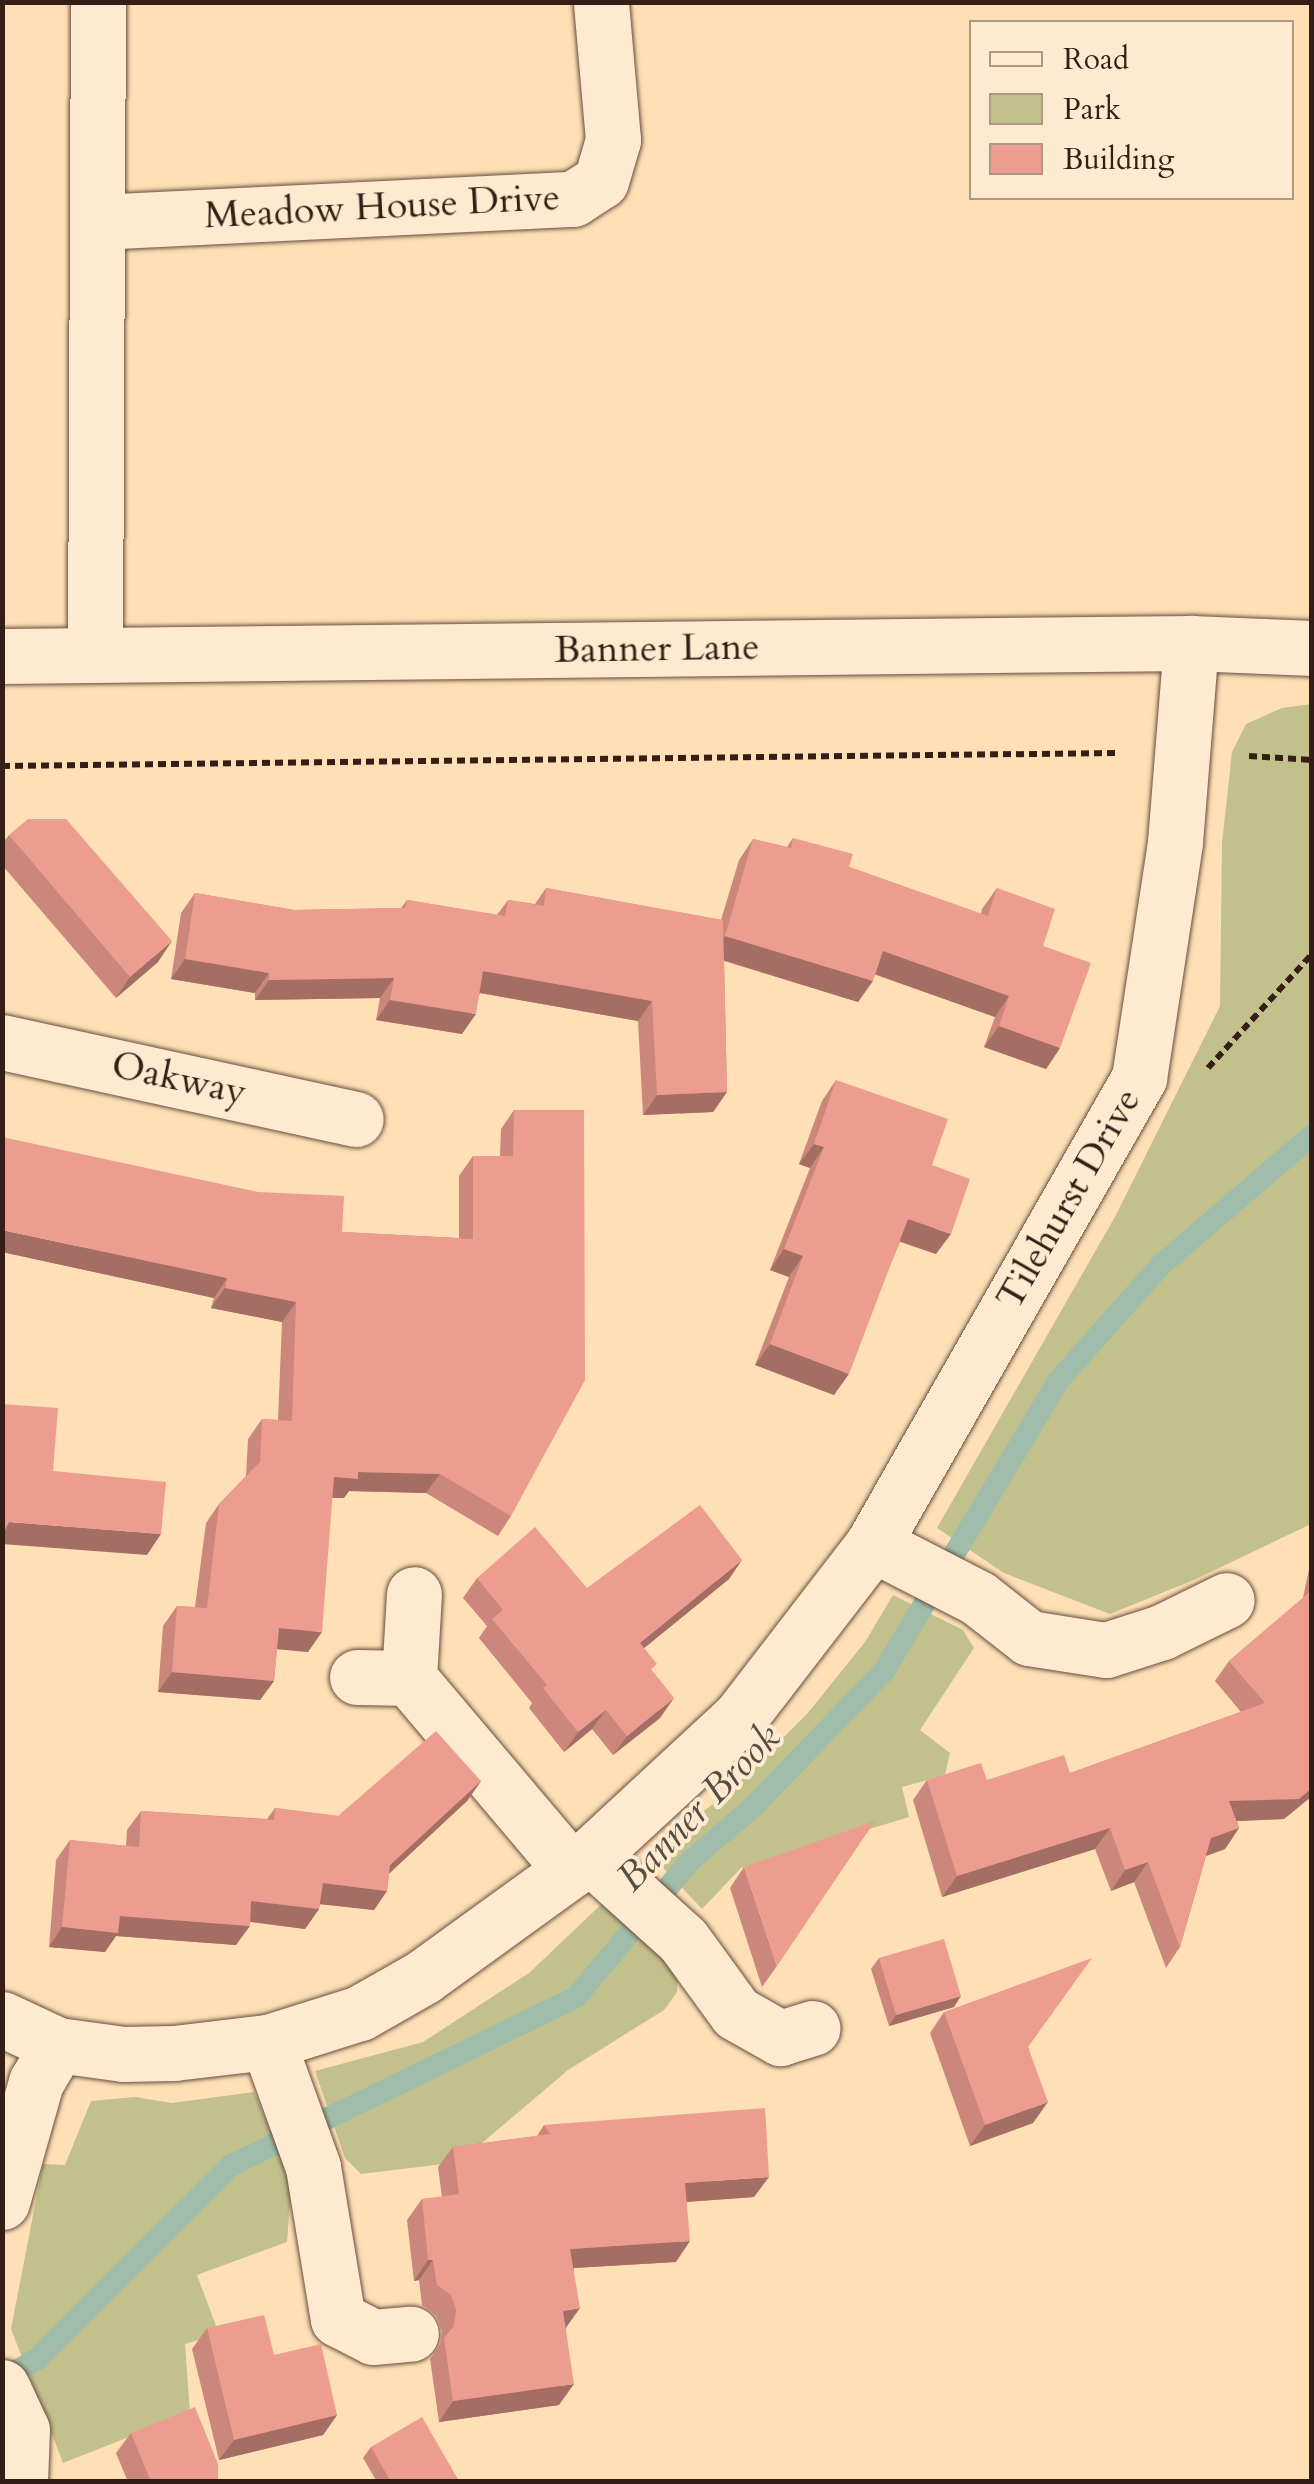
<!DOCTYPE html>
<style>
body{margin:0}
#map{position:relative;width:1314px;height:2484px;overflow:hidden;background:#fedfb6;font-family:Cardo,serif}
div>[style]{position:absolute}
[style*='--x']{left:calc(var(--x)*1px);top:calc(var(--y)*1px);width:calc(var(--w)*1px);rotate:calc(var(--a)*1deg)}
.green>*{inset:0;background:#c2c18c}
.stream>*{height:22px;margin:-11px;padding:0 11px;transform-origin:11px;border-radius:11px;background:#a0bdab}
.path>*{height:6px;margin-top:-3px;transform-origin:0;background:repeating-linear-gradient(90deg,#351e15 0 8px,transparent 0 13px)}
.roads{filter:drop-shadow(0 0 2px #674e3d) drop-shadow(0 0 2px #674e3d)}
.street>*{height:55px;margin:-27.5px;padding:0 27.5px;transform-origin:27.5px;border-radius:27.5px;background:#feead0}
.secondary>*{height:55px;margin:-27.5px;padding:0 27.5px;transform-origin:27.5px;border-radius:27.5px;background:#feead0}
.wall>*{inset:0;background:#cb877b}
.shaded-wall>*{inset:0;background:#a56e64}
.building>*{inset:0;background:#ec9d8f}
span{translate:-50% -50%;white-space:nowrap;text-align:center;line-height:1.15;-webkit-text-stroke:8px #feead0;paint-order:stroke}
.street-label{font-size:38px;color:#351e15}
.water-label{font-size:40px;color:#554e42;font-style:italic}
.frame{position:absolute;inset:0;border:5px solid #351e15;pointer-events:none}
.legend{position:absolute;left:969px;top:20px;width:325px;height:180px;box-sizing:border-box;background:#feead0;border:2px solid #ae9885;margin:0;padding:12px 18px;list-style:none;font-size:30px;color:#351e15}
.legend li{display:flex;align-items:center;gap:20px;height:50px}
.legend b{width:50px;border:2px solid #ae9885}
</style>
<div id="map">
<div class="green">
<div style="clip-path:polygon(1311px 704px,1311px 1524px,1196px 1579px,1110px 1614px,1004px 1573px,937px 1528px,1116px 1215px,1220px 1006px,1222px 843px,1232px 752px,1246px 724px,1282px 708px)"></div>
<div style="clip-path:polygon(893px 1595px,963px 1630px,974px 1648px,920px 1730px,950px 1753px,945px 1775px,902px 1787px,909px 1817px,741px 1868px,702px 1909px,651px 1855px,738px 1783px,807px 1714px,865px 1642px)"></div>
<div style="clip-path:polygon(607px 1899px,678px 1972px,677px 1992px,664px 2010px,568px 2070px,482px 2143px,484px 2159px,361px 2174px,345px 2158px,315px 2071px,423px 2042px,529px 1973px)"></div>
<div style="clip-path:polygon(254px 2092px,292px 2179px,287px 2242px,197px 2275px,219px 2334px,185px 2344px,190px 2413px,63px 2463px,11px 2329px,43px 2164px,65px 2165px,91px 2101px,135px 2097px,172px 2103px)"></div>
</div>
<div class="stream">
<div style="--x:2;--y:2379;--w:40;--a:-29.7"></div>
<div style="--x:37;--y:2359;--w:275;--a:-44.9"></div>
<div style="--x:232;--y:2165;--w:383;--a:-26"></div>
<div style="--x:576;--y:1997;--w:177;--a:-50"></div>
<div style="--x:690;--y:1861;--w:83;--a:-40.6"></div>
<div style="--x:753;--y:1807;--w:189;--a:-46.1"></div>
<div style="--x:884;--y:1671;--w:338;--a:-59"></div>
<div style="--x:1058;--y:1381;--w:155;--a:-48.4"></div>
<div style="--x:1161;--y:1265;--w:199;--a:-40.7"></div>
</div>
<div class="path">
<div style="--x:1249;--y:756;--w:63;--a:3.6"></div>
<div style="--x:2;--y:766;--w:1114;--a:-0.67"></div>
<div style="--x:1208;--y:1068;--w:154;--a:-47.6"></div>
</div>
<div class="roads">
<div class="street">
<div style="--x:97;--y:222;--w:477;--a:-2.8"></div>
<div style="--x:573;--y:199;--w:33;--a:-33"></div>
<div style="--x:601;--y:181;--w:43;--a:-73.7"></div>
<div style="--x:613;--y:140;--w:139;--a:-95"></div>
<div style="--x:95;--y:654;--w:652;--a:-89.74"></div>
<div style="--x:2;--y:1042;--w:362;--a:12.3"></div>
<div style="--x:873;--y:1544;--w:118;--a:27.2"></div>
<div style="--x:978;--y:1598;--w:65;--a:38.1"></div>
<div style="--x:1029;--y:1638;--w:78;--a:8.9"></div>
<div style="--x:1106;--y:1650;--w:59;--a:-17.8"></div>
<div style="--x:1162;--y:1632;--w:72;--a:-26.2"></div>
<div style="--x:357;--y:1677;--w:52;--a:1.1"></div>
<div style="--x:409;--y:1678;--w:84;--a:-86.6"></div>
<div style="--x:409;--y:1678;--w:251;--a:49.8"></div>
<div style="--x:590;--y:1856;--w:125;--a:42.1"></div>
<div style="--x:683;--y:1940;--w:90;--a:54"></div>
<div style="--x:736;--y:2013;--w:51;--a:29.6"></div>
<div style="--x:780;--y:2038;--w:34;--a:-17"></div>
<div style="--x:2;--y:2019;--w:62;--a:24.9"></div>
<div style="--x:58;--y:2045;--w:66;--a:7.9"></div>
<div style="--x:123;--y:2054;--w:51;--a:-1.1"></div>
<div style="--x:174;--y:2053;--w:95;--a:-6.7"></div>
<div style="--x:268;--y:2042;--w:96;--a:-17.5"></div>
<div style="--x:360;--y:2013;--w:73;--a:-29.7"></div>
<div style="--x:423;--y:1977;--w:206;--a:-35.9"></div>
<div style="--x:590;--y:1856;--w:205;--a:-42.8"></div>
<div style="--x:740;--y:1717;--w:218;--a:-52.4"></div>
<div style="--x:873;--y:1544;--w:537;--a:-60.28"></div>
<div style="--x:1139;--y:1078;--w:239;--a:-81.3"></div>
<div style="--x:1175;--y:842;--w:200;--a:-85.4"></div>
<div style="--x:268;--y:2042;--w:133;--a:70.2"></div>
<div style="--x:313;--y:2167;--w:154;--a:80.7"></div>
<div style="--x:338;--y:2319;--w:39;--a:27"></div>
<div style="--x:373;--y:2337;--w:38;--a:-5"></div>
<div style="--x:2;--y:2202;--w:125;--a:-74.2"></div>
<div style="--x:36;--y:2082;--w:43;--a:-59.3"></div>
<div style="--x:2;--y:2387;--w:47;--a:65.1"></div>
<div style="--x:22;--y:2430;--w:52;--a:92.2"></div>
</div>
<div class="secondary">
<div style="--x:2;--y:656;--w:1189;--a:-0.63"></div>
<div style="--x:1191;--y:643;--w:121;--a:2.4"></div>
</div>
</div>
<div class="wall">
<div style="clip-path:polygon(9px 835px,158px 962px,116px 998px,2px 865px,2px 844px)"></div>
<div style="clip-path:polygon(793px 838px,849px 867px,981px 914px,982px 909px,997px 888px,1043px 946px,1060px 1048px,1046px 1069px,984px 1047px,995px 1017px,875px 974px,858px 1002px,724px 961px,727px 1092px,713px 1112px,643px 1115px,638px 1021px,480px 993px,462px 1034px,376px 1020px,380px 998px,255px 1000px,255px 993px,171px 979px,181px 913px,195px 893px,294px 910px,401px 908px,407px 900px,497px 915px,508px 900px,535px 904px,546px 888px,721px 920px,739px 860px,753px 839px,787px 847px)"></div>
<div style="clip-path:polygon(836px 1080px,932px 1165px,936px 1254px,900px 1242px,834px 1395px,755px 1365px,789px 1277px,770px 1270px,810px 1168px,799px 1164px,822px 1101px)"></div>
<div style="clip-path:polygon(514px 1110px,511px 1516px,498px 1536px,426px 1493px,349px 1491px,344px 1498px,332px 1498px,308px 1652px,277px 1649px,274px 1681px,260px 1700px,158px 1692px,163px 1626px,177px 1606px,195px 1607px,206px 1523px,219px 1504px,246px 1476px,248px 1439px,262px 1419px,278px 1420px,282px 1322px,211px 1308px,214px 1298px,2px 1252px,342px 1232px,459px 1238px,459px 1176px,473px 1156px,500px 1156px,501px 1129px)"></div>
<div style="clip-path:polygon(1312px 1555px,1312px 1796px,1284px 1819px,1237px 1821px,1239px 1828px,1225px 1849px,1206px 1856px,1180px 1947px,1166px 1968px,1134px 1882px,1111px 1891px,1095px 1849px,942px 1897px,913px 1800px,927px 1780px,987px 1780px,1070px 1773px,1241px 1712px,1215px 1681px,1229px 1661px,1303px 1598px)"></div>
<div style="clip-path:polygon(477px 1578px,587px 1588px,729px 1579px,644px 1648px,652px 1671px,660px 1718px,613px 1755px,592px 1729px,564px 1752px,529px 1708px,532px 1703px,479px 1638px,487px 1626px,463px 1598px)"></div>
<div style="clip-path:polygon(481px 1781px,467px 1801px,389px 1873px,387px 1891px,374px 1910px,320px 1904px,319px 1909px,305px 1929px,250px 1922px,236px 1945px,116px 1936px,105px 1952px,49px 1947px,56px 1860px,70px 1840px,126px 1846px,127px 1830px,141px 1811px,267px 1819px,275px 1808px,338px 1816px)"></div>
<div style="clip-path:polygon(744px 1867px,777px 1966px,762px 1987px,730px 1888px)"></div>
<div style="clip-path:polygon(879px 1958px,954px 2007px,889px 2026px,871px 1969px)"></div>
<div style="clip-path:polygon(944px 2012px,1029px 2048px,1033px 2123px,970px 2146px,930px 2033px)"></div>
<div style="clip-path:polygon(544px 2125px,754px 2197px,687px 2202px,676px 2262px,574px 2268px,566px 2328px,559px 2405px,439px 2422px,430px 2359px,440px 2344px,442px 2331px,436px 2316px,422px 2305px,419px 2280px,414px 2281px,407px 2220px,422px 2199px,442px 2197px,438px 2167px,453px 2147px,537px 2136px)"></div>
<div style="clip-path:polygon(207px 2328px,274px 2355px,337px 2415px,323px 2435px,219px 2460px,192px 2349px)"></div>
<div style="clip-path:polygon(131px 2433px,218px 2482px,128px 2482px,116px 2453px)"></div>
<div style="clip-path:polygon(371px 2447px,459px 2482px,377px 2482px,363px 2458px)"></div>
</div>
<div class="shaded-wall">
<div style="clip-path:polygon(725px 936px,873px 981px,858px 1002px,710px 956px)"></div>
<div style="clip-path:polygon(172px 941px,158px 962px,116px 998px,130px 977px)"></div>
<div style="clip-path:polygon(883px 951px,1009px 996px,995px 1017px,868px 972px)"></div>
<div style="clip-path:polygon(185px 959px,269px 973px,255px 993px,171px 979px)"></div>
<div style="clip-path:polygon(483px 971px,652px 1001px,638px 1021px,469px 991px)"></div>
<div style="clip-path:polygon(394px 978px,380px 998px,255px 1000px,269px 980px)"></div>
<div style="clip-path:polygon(390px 1000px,476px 1014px,462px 1034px,376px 1020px)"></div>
<div style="clip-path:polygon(999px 1026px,1060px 1048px,1046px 1069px,984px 1047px)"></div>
<div style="clip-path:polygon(727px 1092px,713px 1112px,643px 1115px,657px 1095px)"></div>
<div style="clip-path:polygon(814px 1144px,824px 1147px,810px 1168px,799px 1164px)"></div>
<div style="clip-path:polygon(908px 1219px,951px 1234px,936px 1254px,894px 1239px)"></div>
<div style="clip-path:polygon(2px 1230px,227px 1278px,214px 1298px,2px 1252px)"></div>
<div style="clip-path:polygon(784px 1249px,803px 1256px,789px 1277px,770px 1270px)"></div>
<div style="clip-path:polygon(225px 1288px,296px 1302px,282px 1322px,211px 1308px)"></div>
<div style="clip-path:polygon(770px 1344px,849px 1374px,834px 1395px,755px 1365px)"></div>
<div style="clip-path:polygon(358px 1472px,440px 1474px,426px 1493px,349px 1491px,344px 1498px,320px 1497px,334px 1477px)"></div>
<div style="clip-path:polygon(9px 1522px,161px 1534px,147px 1555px,2px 1544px,2px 1532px)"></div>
<div style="clip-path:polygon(742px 1560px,729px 1579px,627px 1662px,640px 1643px)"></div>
<div style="clip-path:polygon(279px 1628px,322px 1632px,308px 1652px,265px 1648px)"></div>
<div style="clip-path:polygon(172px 1672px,274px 1681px,260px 1700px,158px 1692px)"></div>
<div style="clip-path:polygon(674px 1698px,660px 1718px,613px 1755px,627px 1736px)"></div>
<div style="clip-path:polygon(606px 1710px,592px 1729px,564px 1752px,578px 1732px)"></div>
<div style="clip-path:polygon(481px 1781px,467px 1801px,377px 1885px,390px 1865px)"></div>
<div style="clip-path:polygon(1312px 1788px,1312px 1796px,1284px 1819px,1215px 1822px,1229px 1801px)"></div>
<div style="clip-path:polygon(1110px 1828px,1095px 1849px,942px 1897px,957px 1876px)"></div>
<div style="clip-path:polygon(1239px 1828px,1225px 1849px,1197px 1859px,1211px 1838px)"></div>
<div style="clip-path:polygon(1148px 1862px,1134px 1882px,1111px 1891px,1125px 1870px)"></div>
<div style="clip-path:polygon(323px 1883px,387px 1891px,374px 1910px,309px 1903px)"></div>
<div style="clip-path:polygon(251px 1901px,319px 1909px,305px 1929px,238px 1920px)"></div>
<div style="clip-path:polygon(120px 1916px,250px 1926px,236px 1945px,116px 1936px,105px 1952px,49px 1947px,62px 1927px)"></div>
<div style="clip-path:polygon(961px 1996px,954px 2007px,889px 2026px,896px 2015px)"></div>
<div style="clip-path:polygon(1048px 2102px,1033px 2123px,970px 2146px,985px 2125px)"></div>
<div style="clip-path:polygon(769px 2177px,754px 2197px,671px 2203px,685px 2183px)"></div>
<div style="clip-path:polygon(690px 2241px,676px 2262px,556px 2269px,570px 2249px)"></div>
<div style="clip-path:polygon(428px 2260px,433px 2260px,419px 2280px,414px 2281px)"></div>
<div style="clip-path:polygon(580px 2308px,565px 2329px,563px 2311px)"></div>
<div style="clip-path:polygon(574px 2384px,559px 2405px,439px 2422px,453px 2401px)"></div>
<div style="clip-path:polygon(337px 2415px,323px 2435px,219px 2460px,234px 2440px)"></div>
</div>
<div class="building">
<div style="clip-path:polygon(28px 819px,66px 819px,172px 941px,130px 977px,9px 835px)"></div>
<div style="clip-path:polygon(793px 838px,853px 854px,849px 867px,988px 916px,997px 888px,1055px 909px,1043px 946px,1091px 963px,1060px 1048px,999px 1026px,1009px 996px,883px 951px,873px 981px,725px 936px,753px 839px,791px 848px)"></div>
<div style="clip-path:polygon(546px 888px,723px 920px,727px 1092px,657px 1095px,652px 1001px,483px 971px,476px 1014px,390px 1000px,394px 978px,269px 980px,269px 973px,185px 959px,195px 893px,294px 910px,405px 908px,407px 900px,505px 916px,508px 900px,544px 906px)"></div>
<div style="clip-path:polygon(836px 1080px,948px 1119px,932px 1165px,970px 1179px,951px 1234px,908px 1219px,849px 1374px,770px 1344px,803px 1256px,784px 1249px,824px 1147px,814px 1144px)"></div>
<div style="clip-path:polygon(514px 1110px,584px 1110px,585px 1380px,511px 1516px,440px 1474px,358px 1472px,358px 1479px,334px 1477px,322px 1632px,279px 1628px,274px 1681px,172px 1672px,177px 1606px,207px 1608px,219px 1504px,260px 1462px,262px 1419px,292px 1421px,296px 1302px,225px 1288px,227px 1278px,2px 1230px,2px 1137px,258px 1192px,344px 1196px,342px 1232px,473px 1239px,473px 1156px,514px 1156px)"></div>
<div style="clip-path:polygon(2px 1404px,58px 1408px,53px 1471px,166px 1482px,161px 1534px,9px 1522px,2px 1536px)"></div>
<div style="clip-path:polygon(700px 1505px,742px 1560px,640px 1643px,657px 1664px,651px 1669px,674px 1698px,627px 1736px,606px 1710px,578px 1732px,543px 1688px,547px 1685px,492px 1619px,503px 1610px,477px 1578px,535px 1527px,587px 1588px)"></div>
<div style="clip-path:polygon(1312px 1590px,1312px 1788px,1299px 1799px,1229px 1801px,1239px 1828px,1211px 1838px,1180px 1947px,1148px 1862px,1125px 1870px,1110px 1828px,957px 1876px,927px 1780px,981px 1763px,987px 1780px,1064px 1755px,1070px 1773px,1265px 1703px,1229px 1661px)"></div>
<div style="clip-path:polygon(436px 1731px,481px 1781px,390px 1865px,387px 1891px,323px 1883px,319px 1909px,251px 1901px,250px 1926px,120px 1916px,118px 1933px,62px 1927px,70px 1840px,139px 1847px,141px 1811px,274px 1820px,275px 1808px,338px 1816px)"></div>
<div style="clip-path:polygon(875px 1821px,777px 1966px,744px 1867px)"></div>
<div style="clip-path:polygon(944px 1939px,961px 1996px,896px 2015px,879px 1958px)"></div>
<div style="clip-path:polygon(1092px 1958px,1028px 2047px,1048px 2102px,985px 2125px,944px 2012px)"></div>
<div style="clip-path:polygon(765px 2108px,769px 2177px,685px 2183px,690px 2241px,570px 2249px,580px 2308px,563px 2311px,574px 2384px,453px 2401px,444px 2338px,454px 2326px,456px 2310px,451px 2295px,437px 2285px,433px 2260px,428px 2260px,422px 2199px,459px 2194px,453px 2147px,550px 2134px,544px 2125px)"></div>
<div style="clip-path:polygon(264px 2315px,274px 2355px,321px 2344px,337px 2415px,234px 2440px,207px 2328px)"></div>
<div style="clip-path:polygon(195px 2407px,218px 2464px,218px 2482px,151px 2482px,131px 2433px)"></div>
<div style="clip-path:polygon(422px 2417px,459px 2481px,458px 2482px,391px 2482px,371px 2447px)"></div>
</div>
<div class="street-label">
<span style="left:382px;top:207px;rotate:-3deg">Meadow House Drive</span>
<span style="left:657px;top:649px;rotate:-1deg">Banner Lane</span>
<span style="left:179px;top:1079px;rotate:12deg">Oakway</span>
<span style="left:1069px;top:1199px;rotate:-60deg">Tilehurst Drive</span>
</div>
<div class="water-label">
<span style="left:699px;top:1808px;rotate:-46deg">Banner Brook</span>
</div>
<div class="frame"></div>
<ul class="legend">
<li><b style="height:12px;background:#feead0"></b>Road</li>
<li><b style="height:28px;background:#c2c18c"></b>Park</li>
<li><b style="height:28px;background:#ec9d8f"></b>Building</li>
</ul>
</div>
